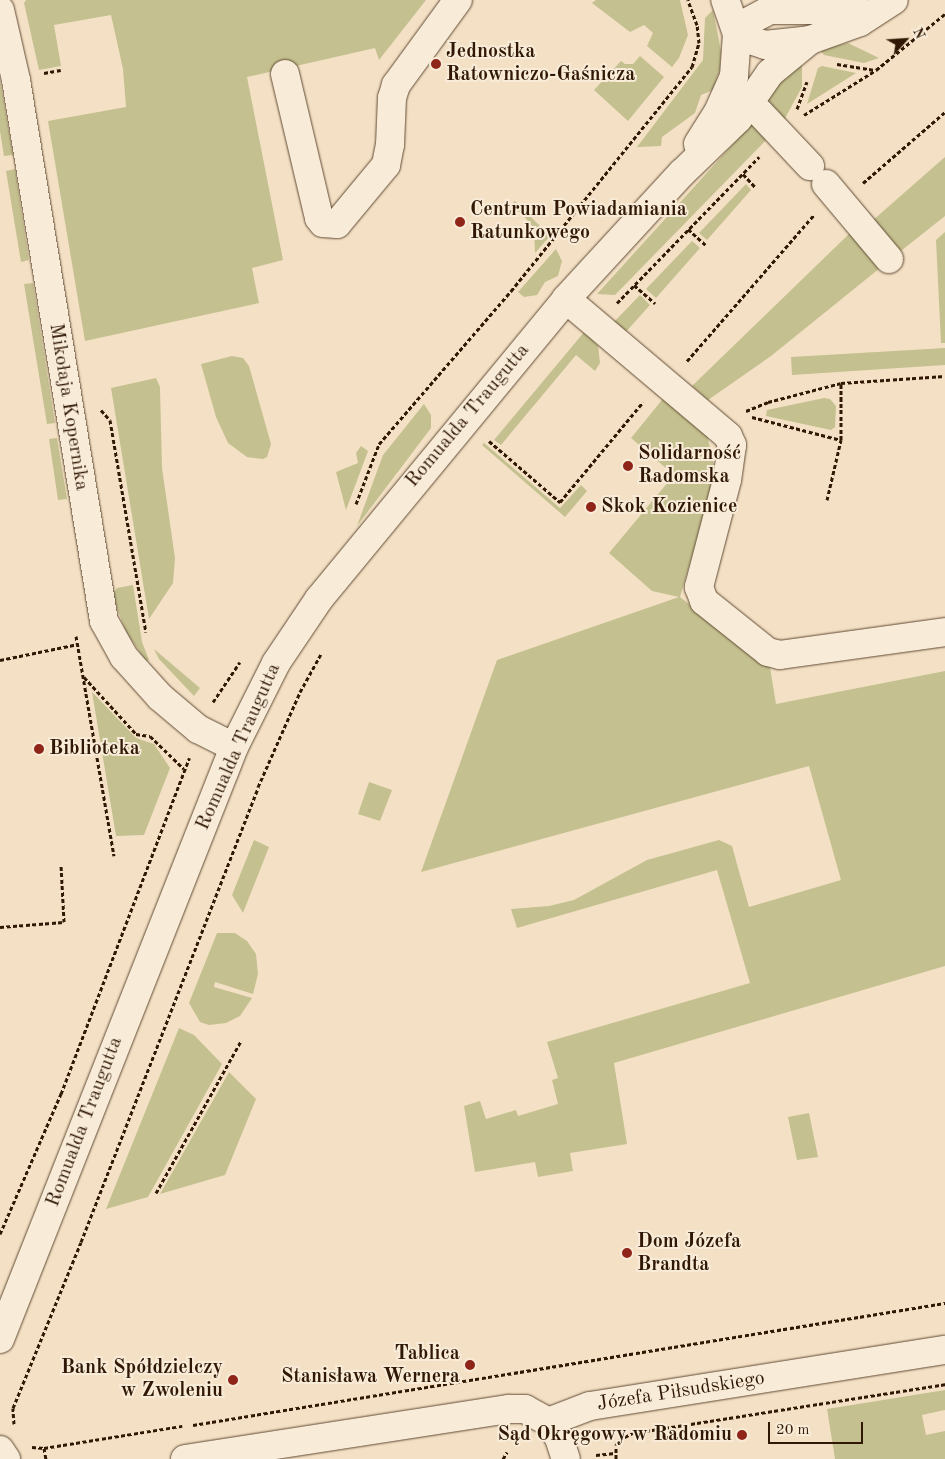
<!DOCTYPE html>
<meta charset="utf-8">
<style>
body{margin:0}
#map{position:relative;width:945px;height:1459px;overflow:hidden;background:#f4e1c5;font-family:"Old Standard TT",serif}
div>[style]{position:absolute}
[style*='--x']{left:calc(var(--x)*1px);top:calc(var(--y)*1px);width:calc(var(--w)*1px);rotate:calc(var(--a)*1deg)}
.green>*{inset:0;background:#c4c08f}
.path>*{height:3px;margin-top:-1.5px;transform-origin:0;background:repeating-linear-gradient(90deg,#301804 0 4px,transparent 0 6.5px)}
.roads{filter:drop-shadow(0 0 1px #614a34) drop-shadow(0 0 1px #614a34)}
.minor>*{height:28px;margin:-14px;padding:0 14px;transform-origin:14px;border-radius:14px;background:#f8ecd9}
.dots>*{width:14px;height:14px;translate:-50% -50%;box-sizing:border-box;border:2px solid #f8ecd9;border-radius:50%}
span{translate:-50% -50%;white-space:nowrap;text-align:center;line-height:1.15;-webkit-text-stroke:4px #f8ecd9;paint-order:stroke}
.poi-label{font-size:20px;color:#301804;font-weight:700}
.left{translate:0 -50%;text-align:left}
.right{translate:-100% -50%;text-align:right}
.street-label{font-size:20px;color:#301804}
.north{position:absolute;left:880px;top:15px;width:50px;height:50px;-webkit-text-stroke:4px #f8ecd9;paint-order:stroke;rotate:64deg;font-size:14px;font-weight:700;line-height:20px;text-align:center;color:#301804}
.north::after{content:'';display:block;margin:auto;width:18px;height:22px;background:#301804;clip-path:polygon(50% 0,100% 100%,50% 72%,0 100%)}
.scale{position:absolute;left:768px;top:1422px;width:95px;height:22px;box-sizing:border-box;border:2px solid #301804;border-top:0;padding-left:6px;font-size:15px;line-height:18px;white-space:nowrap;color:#301804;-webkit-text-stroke:4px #f8ecd9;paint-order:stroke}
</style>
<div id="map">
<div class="green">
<div style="clip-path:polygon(26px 0,426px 0,379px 60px,375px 48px,247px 77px,283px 260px,252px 268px,259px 303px,85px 341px,48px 121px,126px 107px,123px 69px,111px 15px,54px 25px,61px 66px,39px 70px,24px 3px)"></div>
<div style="clip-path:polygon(596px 0,680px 0,688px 35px,679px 58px,672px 67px,647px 46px,653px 33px,644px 25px,630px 32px,592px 3px)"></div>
<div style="clip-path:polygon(713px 10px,721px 51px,720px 69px,713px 90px,701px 95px,695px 113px,662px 137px,661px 146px,637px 147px,703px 60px,705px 18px)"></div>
<div style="clip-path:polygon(848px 43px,879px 58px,864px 63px,824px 55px,820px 50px)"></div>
<div style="clip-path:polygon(640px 56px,664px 77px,628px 121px,594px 90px,621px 61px,625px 64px,633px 64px)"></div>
<div style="clip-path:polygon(802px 59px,802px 87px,783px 122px,764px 98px)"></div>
<div style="clip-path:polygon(822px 66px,856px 73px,807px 104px,818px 68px)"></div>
<div style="clip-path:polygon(0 80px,13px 155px,4px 156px,0 131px)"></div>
<div style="clip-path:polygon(753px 122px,770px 136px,615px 295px,597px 294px)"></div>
<div style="clip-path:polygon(945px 157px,945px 216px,897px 254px,872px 221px)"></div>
<div style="clip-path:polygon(15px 169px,29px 260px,21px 262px,6px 171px)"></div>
<div style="clip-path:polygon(746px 184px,751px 190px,707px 240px,699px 233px)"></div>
<div style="clip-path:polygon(515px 201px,550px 236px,535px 253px,534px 228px,521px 213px,509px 207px)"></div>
<div style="clip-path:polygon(851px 232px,880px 268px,771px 356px,708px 400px,692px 386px)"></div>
<div style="clip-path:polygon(945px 232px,945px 343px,941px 343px,936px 240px)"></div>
<div style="clip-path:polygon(692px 241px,700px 248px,656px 298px,646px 289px)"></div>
<div style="clip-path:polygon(556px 249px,562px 261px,558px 276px,545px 282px,537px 295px,524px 297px,518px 292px)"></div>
<div style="clip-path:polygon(33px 283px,55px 423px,47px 424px,24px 284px)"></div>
<div style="clip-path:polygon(640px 295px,650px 305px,624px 334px,612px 324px)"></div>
<div style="clip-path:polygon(585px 331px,598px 346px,600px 363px,595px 371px,576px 355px,501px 445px,494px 440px)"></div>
<div style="clip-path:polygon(945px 348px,945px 365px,792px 375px,791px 357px)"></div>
<div style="clip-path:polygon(232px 356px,243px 358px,249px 366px,271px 444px,267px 457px,263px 459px,247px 457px,228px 443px,216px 417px,201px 364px)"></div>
<div style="clip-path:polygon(156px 378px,160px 387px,162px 468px,175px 558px,173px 583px,149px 619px,111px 388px)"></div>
<div style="clip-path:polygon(666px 395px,706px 430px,716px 475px,680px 597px,770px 667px,776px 704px,945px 671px,945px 966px,614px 1063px,627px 1144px,570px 1153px,573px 1171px,538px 1177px,535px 1162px,475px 1172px,464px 1106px,480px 1101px,486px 1119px,516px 1110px,518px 1116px,558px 1104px,552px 1080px,558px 1078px,547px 1042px,750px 983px,717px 870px,517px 928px,511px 909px,549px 906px,574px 900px,647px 860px,719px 840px,732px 846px,749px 907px,841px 880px,809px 766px,421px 872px,497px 660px,679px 597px,652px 591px,609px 553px,674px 475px,631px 438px)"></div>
<div style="clip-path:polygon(824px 398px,830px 399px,836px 406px,835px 427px,831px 430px,766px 416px,767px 410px)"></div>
<div style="clip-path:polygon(424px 404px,431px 415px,431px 428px,357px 526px,383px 455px)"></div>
<div style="clip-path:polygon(57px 438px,67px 499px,58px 500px,49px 439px)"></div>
<div style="clip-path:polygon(484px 443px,560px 508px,581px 485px,587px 491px,565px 517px,482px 445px)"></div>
<div style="clip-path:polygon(361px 446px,368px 451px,346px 510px,336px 472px,358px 463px,356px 453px)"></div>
<div style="clip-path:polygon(133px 585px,142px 642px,149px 660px,146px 661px,126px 632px,112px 595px,117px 588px)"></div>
<div style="clip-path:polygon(154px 649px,200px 688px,194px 696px,159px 659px)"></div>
<div style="clip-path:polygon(92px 692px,136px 738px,154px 744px,170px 768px,144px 835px,116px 836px)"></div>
<div style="clip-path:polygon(369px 782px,392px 790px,380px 821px,358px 814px)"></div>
<div style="clip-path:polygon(254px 840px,269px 847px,243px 913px,232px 895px)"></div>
<div style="clip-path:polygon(217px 933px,235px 933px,247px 941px,256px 954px,258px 974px,253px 994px,215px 982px,214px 987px,252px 998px,240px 1016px,226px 1023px,209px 1025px,200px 1022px,189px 1003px)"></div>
<div style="clip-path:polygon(179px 1028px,194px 1035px,222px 1064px,148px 1197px,106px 1209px)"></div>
<div style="clip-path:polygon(229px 1072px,256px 1099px,225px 1175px,160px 1194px)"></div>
<div style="clip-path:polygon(809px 1113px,818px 1157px,797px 1160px,788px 1117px)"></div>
<div style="clip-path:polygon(945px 1390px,945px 1410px,922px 1415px,926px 1435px,945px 1431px,945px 1459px,835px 1459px,827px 1409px)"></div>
</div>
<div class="path">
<div style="--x:837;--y:64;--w:38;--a:9"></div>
<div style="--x:44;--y:73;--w:17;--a:-10"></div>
<div style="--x:797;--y:109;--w:29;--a:-70"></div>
<div style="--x:804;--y:115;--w:85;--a:-32"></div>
<div style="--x:876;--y:70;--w:89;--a:-39.1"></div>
<div style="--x:743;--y:174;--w:19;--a:47"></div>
<div style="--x:863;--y:183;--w:108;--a:-40.9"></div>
<div style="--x:688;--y:229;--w:24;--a:42"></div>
<div style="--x:634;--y:285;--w:28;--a:41"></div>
<div style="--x:617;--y:303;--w:204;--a:-45.8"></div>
<div style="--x:687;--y:361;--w:194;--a:-49"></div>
<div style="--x:101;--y:410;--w:13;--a:48"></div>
<div style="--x:110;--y:420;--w:215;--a:80.4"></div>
<div style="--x:746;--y:411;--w:24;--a:-22"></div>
<div style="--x:768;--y:402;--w:75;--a:-14.6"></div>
<div style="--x:841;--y:383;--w:104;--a:-3.9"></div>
<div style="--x:752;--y:417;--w:92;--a:14.5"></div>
<div style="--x:489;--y:441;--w:94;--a:40.7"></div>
<div style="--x:560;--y:502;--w:130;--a:-50.3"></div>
<div style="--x:827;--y:500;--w:62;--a:-76.9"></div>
<div style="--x:841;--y:440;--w:57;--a:-90"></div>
<div style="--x:356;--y:504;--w:64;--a:-69"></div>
<div style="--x:379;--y:444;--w:202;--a:-49.2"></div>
<div style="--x:511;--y:291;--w:288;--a:-51.1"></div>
<div style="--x:692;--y:67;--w:25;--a:-74"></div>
<div style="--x:699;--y:43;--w:18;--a:-96"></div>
<div style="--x:697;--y:25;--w:27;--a:-110"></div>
<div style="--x:76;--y:636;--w:223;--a:80.2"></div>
<div style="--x:0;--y:660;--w:80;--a:-11.6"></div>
<div style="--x:84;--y:677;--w:77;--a:47.6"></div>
<div style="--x:136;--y:734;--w:14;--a:8"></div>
<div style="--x:150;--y:736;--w:47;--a:44.1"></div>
<div style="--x:213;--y:702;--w:48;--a:-56"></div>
<div style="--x:0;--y:927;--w:64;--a:-4.5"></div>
<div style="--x:64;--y:922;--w:57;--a:-93"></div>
<div style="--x:156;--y:1193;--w:174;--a:-60.8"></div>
<div style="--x:0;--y:1234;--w:153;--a:-66.5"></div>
<div style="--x:61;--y:1094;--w:360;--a:-69.1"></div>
<div style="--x:14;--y:1424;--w:16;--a:-94"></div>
<div style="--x:13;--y:1408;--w:179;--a:-67.7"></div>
<div style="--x:81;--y:1242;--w:488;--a:-68.7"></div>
<div style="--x:258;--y:787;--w:104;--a:-66.1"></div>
<div style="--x:300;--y:692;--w:43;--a:-61.1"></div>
<div style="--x:193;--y:1425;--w:762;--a:-9.22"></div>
<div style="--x:32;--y:1447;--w:12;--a:5"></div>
<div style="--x:44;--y:1448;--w:140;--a:-9.1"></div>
<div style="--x:44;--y:1448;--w:11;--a:80"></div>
<div style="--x:596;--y:1455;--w:19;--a:-6"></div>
<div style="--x:503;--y:1459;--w:8;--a:-60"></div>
<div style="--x:616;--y:1459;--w:14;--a:-90"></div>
<div style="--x:616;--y:1445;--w:6;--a:-59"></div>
<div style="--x:619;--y:1440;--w:16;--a:-27"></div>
<div style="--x:633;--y:1433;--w:316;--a:-8.9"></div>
</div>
<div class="roads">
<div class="minor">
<div style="--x:0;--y:10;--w:72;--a:77.1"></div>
<div style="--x:16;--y:80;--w:548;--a:80.76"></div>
<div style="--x:104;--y:621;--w:41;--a:60.9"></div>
<div style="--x:124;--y:657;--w:54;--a:48"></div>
<div style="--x:160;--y:697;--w:50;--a:40.1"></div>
<div style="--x:198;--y:729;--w:40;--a:26.6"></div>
<div style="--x:736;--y:28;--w:21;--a:37"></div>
<div style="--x:753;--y:41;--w:13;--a:18"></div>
<div style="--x:765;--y:45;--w:45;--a:-6.3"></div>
<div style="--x:810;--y:40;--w:53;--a:-19.8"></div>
<div style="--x:860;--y:22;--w:40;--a:-32.9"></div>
<div style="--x:736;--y:28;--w:38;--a:-28"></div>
<div style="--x:770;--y:10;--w:47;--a:0"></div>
<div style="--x:817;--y:10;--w:38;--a:-15"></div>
<div style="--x:285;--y:74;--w:148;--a:76.7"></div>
<div style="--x:319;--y:218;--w:6;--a:51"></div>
<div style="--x:323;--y:223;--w:14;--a:4"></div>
<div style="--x:337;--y:224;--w:77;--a:-50.3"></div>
<div style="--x:386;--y:165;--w:20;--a:-79"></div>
<div style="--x:390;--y:145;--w:47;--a:-87.6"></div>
<div style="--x:392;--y:98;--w:14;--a:-73"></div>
<div style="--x:396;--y:85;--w:105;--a:-53.9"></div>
<div style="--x:735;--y:93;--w:32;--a:39"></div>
<div style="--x:760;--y:113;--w:73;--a:46.7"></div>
<div style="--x:698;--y:144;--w:40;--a:-58"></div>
<div style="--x:719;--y:110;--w:37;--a:-66"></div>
<div style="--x:734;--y:76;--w:42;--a:-85.9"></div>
<div style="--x:737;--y:34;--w:36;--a:-109"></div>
<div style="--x:826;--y:184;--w:98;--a:50"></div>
<div style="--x:566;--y:299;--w:212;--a:40.2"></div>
<div style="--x:728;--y:436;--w:10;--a:66"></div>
<div style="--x:732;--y:445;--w:35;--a:98"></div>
<div style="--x:727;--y:480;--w:111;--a:104.7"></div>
<div style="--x:699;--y:587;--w:15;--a:70"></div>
<div style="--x:704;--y:601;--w:82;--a:38.6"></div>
<div style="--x:768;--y:652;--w:12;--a:14"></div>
<div style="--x:780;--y:655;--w:167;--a:-7.9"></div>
<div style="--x:0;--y:1339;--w:637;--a:-68.43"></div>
<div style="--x:234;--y:747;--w:94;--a:-63.4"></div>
<div style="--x:276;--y:663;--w:77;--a:-56.1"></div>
<div style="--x:319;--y:599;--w:389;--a:-50.5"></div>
<div style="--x:566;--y:299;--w:171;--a:-47.4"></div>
<div style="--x:682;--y:173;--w:78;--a:-44"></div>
<div style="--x:738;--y:119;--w:56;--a:-55.2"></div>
<div style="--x:770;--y:73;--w:52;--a:-39.5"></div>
<div style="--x:548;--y:1422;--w:45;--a:-20.9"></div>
<div style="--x:590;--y:1406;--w:359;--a:-9"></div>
<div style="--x:0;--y:1450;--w:11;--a:56"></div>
<div style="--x:185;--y:1459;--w:328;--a:-8.8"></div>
<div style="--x:509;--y:1409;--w:16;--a:0"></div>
<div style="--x:525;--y:1409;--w:26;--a:29"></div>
<div style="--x:548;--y:1422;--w:19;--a:55"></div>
<div style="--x:559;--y:1438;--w:22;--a:72"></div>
</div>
</div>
<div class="dots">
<div style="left:436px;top:64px;background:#8f2418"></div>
<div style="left:460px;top:222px;background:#8f2418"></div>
<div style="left:628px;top:466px;background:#8f2418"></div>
<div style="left:591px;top:507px;background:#8f2418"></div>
<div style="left:39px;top:749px;background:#8f2418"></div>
<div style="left:627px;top:1253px;background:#8f2418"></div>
<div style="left:470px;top:1365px;background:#8f2418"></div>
<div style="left:233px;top:1380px;background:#8f2418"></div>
<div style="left:742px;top:1435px;background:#8f2418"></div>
</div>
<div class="poi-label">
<span class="left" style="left:446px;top:64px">Jednostka<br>Ratowniczo-Gaśnicza</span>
<span class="left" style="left:470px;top:222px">Centrum Powiadamiania<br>Ratunkowego</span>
<span class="left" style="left:638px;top:466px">Solidarność<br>Radomska</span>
<span class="left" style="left:601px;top:507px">Skok Kozienice</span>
<span class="left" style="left:49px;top:749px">Biblioteka</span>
<span class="left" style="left:637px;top:1254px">Dom Józefa<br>Brandta</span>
<span class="right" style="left:460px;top:1366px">Tablica<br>Stanisława Wernera</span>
<span class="right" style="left:223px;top:1380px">Bank Spółdzielczy<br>w Zwoleniu</span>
<span class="right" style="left:732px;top:1435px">Sąd Okręgowy w Radomiu</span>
</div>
<div class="street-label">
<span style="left:68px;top:407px;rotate:81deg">Mikołaja Kopernika</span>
<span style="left:468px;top:416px;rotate:-50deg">Romualda Traugutta</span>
<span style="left:239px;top:747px;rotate:-66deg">Romualda Traugutta</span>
<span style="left:85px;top:1122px;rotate:-69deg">Romualda Traugutta</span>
<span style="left:681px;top:1392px;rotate:-9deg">Józefa Piłsudskiego</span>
</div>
<div class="north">N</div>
<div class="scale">20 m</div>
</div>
